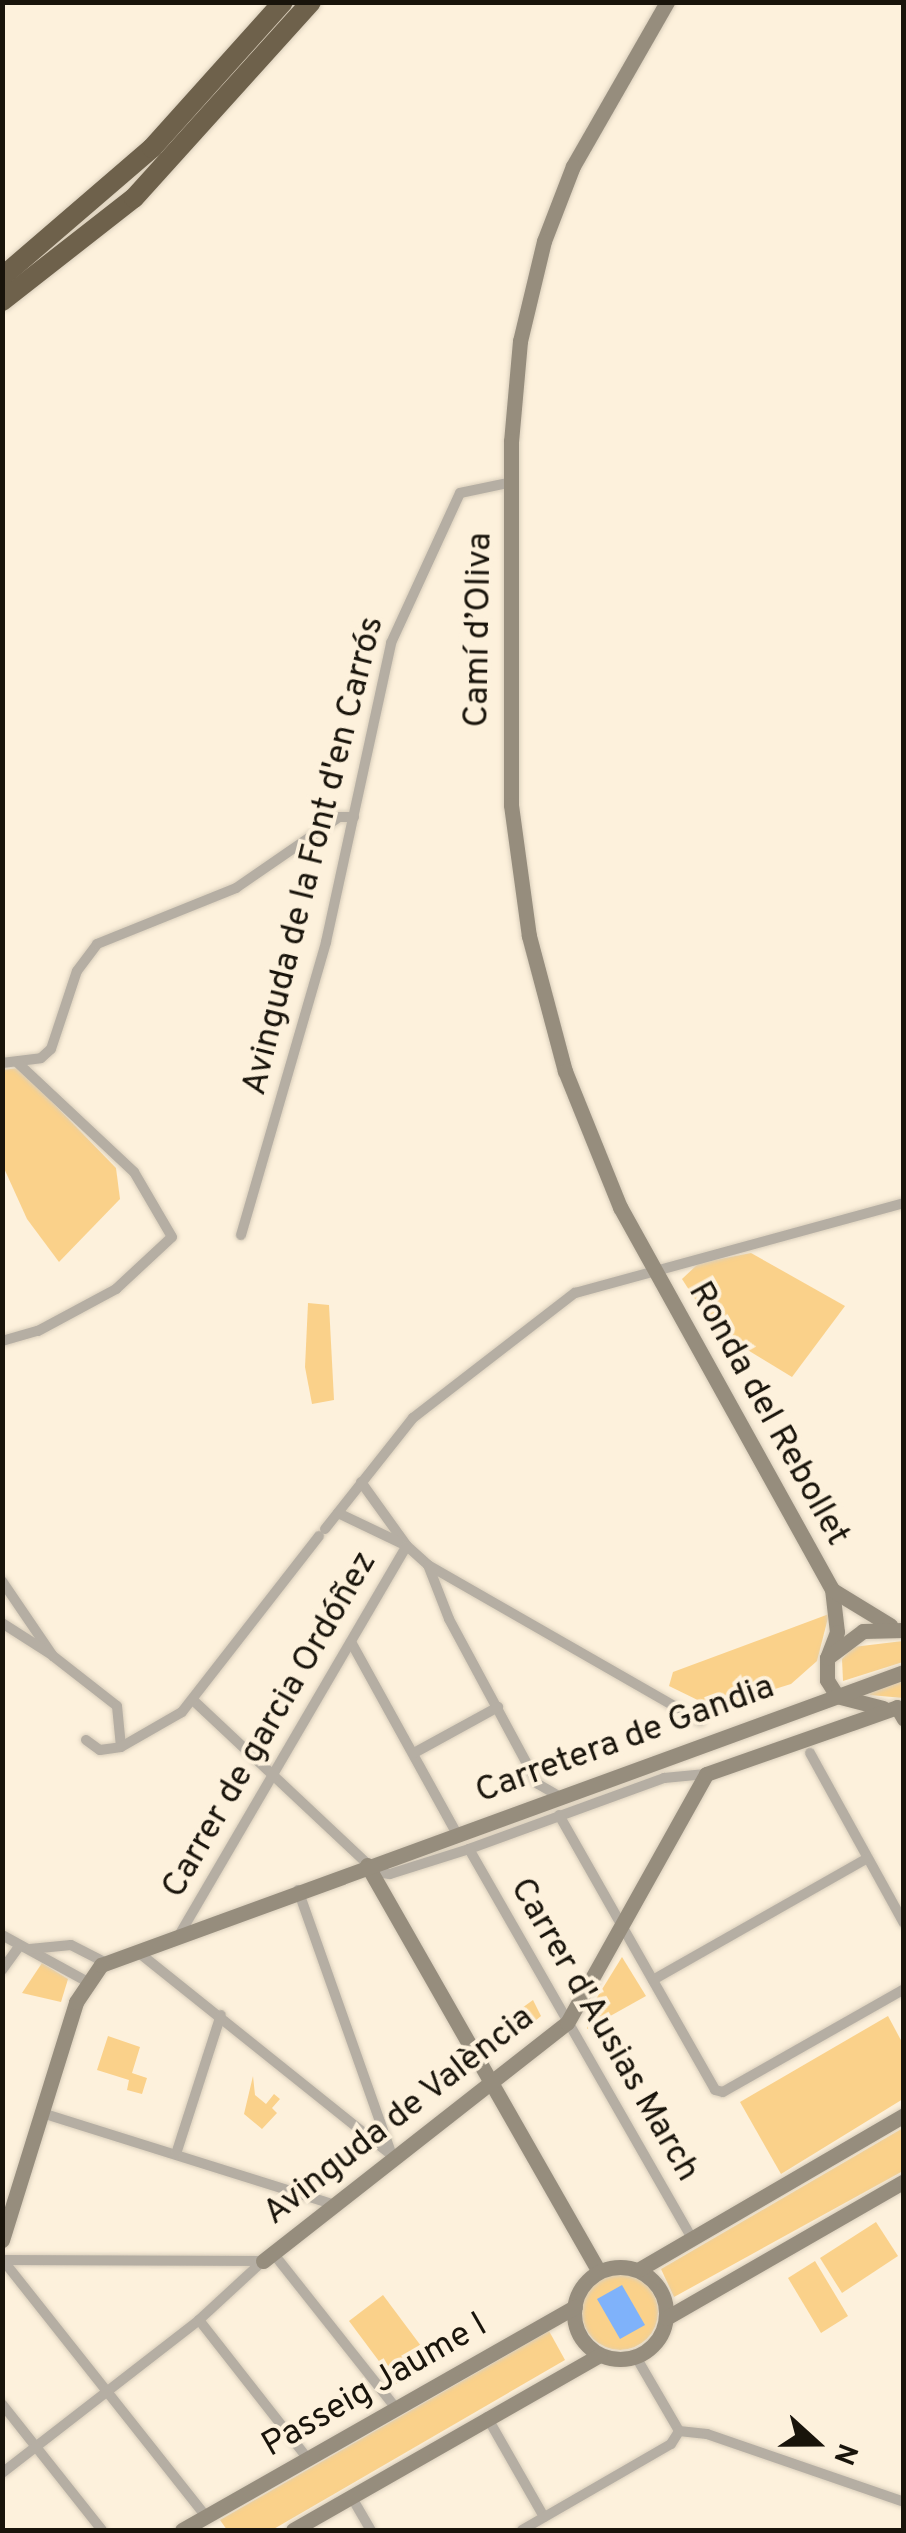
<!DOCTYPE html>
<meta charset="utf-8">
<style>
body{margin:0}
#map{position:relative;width:906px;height:2533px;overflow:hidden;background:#fdf1dc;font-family:Overpass,sans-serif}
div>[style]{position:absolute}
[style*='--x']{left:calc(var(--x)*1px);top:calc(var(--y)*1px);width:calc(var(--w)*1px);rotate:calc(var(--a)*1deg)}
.green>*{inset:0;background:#fad18a}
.round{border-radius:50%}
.water>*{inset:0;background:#7fb2fa}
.roads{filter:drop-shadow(0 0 2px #d9cebb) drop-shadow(0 0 2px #d9cebb)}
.street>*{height:10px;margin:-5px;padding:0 5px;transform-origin:5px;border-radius:5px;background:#b5aea3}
.secondary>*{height:15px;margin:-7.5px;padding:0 7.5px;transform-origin:7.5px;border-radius:7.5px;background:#968d7d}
.secondary>.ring{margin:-7.5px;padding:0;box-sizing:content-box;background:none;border:15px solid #968d7d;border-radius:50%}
.highway>*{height:20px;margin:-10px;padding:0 10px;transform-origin:10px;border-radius:10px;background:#6e614b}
span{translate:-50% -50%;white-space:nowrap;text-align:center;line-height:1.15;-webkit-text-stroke:8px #fdf1dc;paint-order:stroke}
.street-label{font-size:35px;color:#19140b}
.frame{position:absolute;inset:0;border:5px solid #19140b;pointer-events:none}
.north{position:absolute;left:766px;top:2393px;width:100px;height:100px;-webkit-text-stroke:8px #fdf1dc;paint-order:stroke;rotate:111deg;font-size:28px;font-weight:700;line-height:40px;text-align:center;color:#19140b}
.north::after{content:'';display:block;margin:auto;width:35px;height:45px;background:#19140b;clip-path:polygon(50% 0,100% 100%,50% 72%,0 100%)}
</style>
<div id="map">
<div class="green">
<div style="clip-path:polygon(19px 1068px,116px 1168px,120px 1199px,59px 1262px,27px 1219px,3px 1166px,2px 1070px)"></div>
<div style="clip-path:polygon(751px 1253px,845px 1306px,792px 1377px,715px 1330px,682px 1279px,699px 1263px)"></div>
<div style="clip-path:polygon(308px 1303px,329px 1305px,334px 1400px,312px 1404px,305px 1367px)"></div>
<div style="clip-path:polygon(829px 1614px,817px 1661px,791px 1684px,714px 1708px,669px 1686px,673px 1672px)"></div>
<div style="clip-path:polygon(903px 1641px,903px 1662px,843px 1681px,842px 1659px,853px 1647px)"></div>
<div style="clip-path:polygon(903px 1680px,903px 1698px,870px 1695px,870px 1692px)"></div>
<div style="clip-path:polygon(622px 1957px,646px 1996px,587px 2029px,588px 2012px)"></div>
<div style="clip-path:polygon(42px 1963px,68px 1979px,61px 2002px,22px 1993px)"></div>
<div style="clip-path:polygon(533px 2000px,541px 2016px,515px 2038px,503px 2022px)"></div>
<div style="clip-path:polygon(888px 2016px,903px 2044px,903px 2099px,781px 2174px,740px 2102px)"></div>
<div style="clip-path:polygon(108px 2036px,140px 2047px,132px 2073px,147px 2078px,142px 2094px,127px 2090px,129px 2080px,97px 2070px)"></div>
<div style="clip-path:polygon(253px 2076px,255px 2095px,266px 2104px,274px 2094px,280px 2099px,272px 2108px,277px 2113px,262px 2129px,244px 2114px)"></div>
<div style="clip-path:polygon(903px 2128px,903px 2171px,674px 2297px,661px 2269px)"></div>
<div style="clip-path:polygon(876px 2222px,898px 2256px,842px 2293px,820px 2258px)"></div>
<div style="clip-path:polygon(815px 2261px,848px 2316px,821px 2333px,788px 2278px)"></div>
<div class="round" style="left:582px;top:2274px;width:76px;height:76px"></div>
<div style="clip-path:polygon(383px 2295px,430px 2358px,396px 2384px,349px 2321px)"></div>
<div style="clip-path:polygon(549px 2331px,565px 2360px,272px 2530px,227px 2530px,220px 2520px)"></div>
</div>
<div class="water">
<div style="clip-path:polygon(622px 2285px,645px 2325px,620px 2339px,597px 2299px)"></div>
</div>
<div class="roads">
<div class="street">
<div style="--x:2;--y:1063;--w:39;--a:-7"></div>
<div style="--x:41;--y:1058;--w:13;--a:-42"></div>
<div style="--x:51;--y:1049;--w:82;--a:-71.6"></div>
<div style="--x:77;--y:971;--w:34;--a:-53"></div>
<div style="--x:97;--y:944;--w:150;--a:-21.9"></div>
<div style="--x:236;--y:888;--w:125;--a:-34.6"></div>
<div style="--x:339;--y:817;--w:15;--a:0"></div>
<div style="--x:241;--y:1235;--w:305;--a:-73.8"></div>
<div style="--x:326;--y:942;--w:306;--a:-77.7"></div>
<div style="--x:391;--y:643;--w:165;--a:-65.3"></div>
<div style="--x:460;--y:493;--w:53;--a:-11.9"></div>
<div style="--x:2;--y:1341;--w:37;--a:-16"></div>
<div style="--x:38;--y:1331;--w:89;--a:-28.3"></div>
<div style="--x:116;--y:1289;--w:76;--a:-42.9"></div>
<div style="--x:172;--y:1237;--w:75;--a:-120.3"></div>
<div style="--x:134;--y:1172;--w:161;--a:-136.8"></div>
<div style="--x:361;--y:1482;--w:79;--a:54.3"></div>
<div style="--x:407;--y:1546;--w:28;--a:42"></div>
<div style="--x:428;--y:1565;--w:314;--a:29.8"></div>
<div style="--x:338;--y:1513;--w:70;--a:25.5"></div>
<div style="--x:325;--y:1529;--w:142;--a:-51.6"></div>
<div style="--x:413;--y:1418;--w:205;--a:-37.7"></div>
<div style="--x:575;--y:1293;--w:341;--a:-15.3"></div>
<div style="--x:428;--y:1565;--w:58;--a:68.7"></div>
<div style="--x:449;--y:1619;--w:187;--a:61.7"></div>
<div style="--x:538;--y:1784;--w:22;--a:30"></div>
<div style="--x:2;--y:1581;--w:91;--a:55.8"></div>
<div style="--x:53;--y:1656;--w:81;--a:38"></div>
<div style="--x:117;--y:1706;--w:41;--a:84.4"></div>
<div style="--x:2;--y:1623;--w:59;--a:32.6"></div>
<div style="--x:351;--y:1642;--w:217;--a:61.1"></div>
<div style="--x:194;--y:1701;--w:250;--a:43.2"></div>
<div style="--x:376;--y:1872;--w:14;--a:8"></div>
<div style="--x:390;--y:1874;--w:83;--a:-17.6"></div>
<div style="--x:469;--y:1849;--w:208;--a:-20"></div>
<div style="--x:664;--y:1778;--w:42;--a:-5.4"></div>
<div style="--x:86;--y:1740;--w:17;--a:36"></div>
<div style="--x:100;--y:1750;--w:21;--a:-8"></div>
<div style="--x:121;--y:1747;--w:70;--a:-29.8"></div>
<div style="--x:182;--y:1712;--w:223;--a:-52.1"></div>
<div style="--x:414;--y:1753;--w:96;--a:-28.7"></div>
<div style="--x:810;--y:1753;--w:194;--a:61.1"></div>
<div style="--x:559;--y:1815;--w:316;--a:60.4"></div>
<div style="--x:715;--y:2090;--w:8;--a:14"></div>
<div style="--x:723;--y:2092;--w:208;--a:-29.6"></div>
<div style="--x:469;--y:1849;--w:449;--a:60.2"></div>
<div style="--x:298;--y:1890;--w:281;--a:70.5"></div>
<div style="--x:181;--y:1932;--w:447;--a:-59.7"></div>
<div style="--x:2;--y:1935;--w:96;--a:28.7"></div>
<div style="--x:30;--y:1949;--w:41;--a:-5.6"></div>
<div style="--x:71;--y:1945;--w:38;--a:27"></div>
<div style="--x:138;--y:1952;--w:327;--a:38.7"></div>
<div style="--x:2;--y:1970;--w:29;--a:-54"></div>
<div style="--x:653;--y:1980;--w:245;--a:-29.6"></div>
<div style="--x:42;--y:2113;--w:304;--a:17.4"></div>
<div style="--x:176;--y:2154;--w:146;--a:-72.1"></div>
<div style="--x:273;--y:2253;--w:198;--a:51.6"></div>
<div style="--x:2;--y:2259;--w:328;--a:51.6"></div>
<div style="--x:6;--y:2260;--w:257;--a:0.2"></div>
<div style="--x:199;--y:2320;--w:177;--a:51.9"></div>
<div style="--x:636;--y:2357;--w:86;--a:59.8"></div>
<div style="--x:2;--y:2404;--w:161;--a:51.6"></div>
<div style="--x:487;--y:2417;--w:115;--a:60.3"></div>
<div style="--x:679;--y:2431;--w:28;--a:6"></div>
<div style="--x:707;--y:2434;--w:208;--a:19"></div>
<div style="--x:2;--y:2473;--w:249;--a:-37.8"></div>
<div style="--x:199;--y:2320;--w:87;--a:-42.7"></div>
<div style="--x:351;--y:2496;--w:39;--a:60"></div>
<div style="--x:522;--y:2530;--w:172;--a:-30"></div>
<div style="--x:671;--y:2444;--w:15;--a:-58"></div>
</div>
<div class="secondary">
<div style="--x:667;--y:2;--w:189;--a:119.8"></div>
<div style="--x:573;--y:166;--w:80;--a:111.1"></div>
<div style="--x:544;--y:241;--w:103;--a:103.5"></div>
<div style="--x:520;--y:341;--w:100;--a:95.1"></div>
<div style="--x:511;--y:441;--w:364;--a:90"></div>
<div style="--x:511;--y:805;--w:132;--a:82.2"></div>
<div style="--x:529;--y:936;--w:140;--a:75.1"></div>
<div style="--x:565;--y:1071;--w:147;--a:68"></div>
<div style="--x:620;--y:1207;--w:437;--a:61"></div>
<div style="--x:832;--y:1589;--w:43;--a:83.4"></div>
<div style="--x:837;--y:1632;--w:28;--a:111"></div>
<div style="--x:834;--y:1591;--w:66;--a:31.3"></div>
<div style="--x:883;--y:1708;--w:48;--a:-165.4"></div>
<div style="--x:837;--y:1696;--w:19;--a:-122"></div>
<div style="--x:827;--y:1680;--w:22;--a:-90"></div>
<div style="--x:827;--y:1658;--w:45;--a:-36.9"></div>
<div style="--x:863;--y:1631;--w:41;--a:-1.4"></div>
<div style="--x:367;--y:1865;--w:468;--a:60.3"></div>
<div style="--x:2;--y:2240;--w:249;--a:-72.7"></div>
<div style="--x:76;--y:2002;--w:45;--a:-56"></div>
<div style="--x:101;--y:1965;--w:855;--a:-20.05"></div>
<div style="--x:263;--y:2261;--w:386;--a:-38.1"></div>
<div style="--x:567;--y:2023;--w:285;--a:-60.8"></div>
<div style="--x:706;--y:1774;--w:202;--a:-19.3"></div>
<div style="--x:897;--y:1707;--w:14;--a:60"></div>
<div class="ring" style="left:574px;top:2267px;width:77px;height:77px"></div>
<div style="--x:638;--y:2270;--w:308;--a:-30.2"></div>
<div style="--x:666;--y:2318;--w:275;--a:-29.9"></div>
<div style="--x:182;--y:2530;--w:452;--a:-29.6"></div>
<div style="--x:293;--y:2530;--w:353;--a:-29.7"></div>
</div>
<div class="highway">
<div style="--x:2;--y:277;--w:198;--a:-40.7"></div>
<div style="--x:152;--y:148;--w:196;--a:-48.1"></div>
<div style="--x:2;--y:301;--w:167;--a:-38"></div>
<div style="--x:134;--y:198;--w:264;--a:-47.9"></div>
</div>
</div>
<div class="street-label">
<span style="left:479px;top:630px;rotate:-89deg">Camí d’Oliva</span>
<span style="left:314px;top:856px;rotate:-76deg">Avinguda de la Font d'en Carrós</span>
<span style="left:768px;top:1414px;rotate:61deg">Ronda del Rebollet</span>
<span style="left:270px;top:1725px;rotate:-60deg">Carrer de garcia Ordóñez</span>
<span style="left:625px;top:1740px;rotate:-20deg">Carretera de Gandia</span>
<span style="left:604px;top:2030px;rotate:60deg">Carrer d'Ausias March</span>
<span style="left:399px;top:2116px;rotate:-38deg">Avinguda de València</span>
<span style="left:375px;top:2386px;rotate:-30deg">Passeig Jaume I</span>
</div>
<div class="frame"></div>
<div class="north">N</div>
</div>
